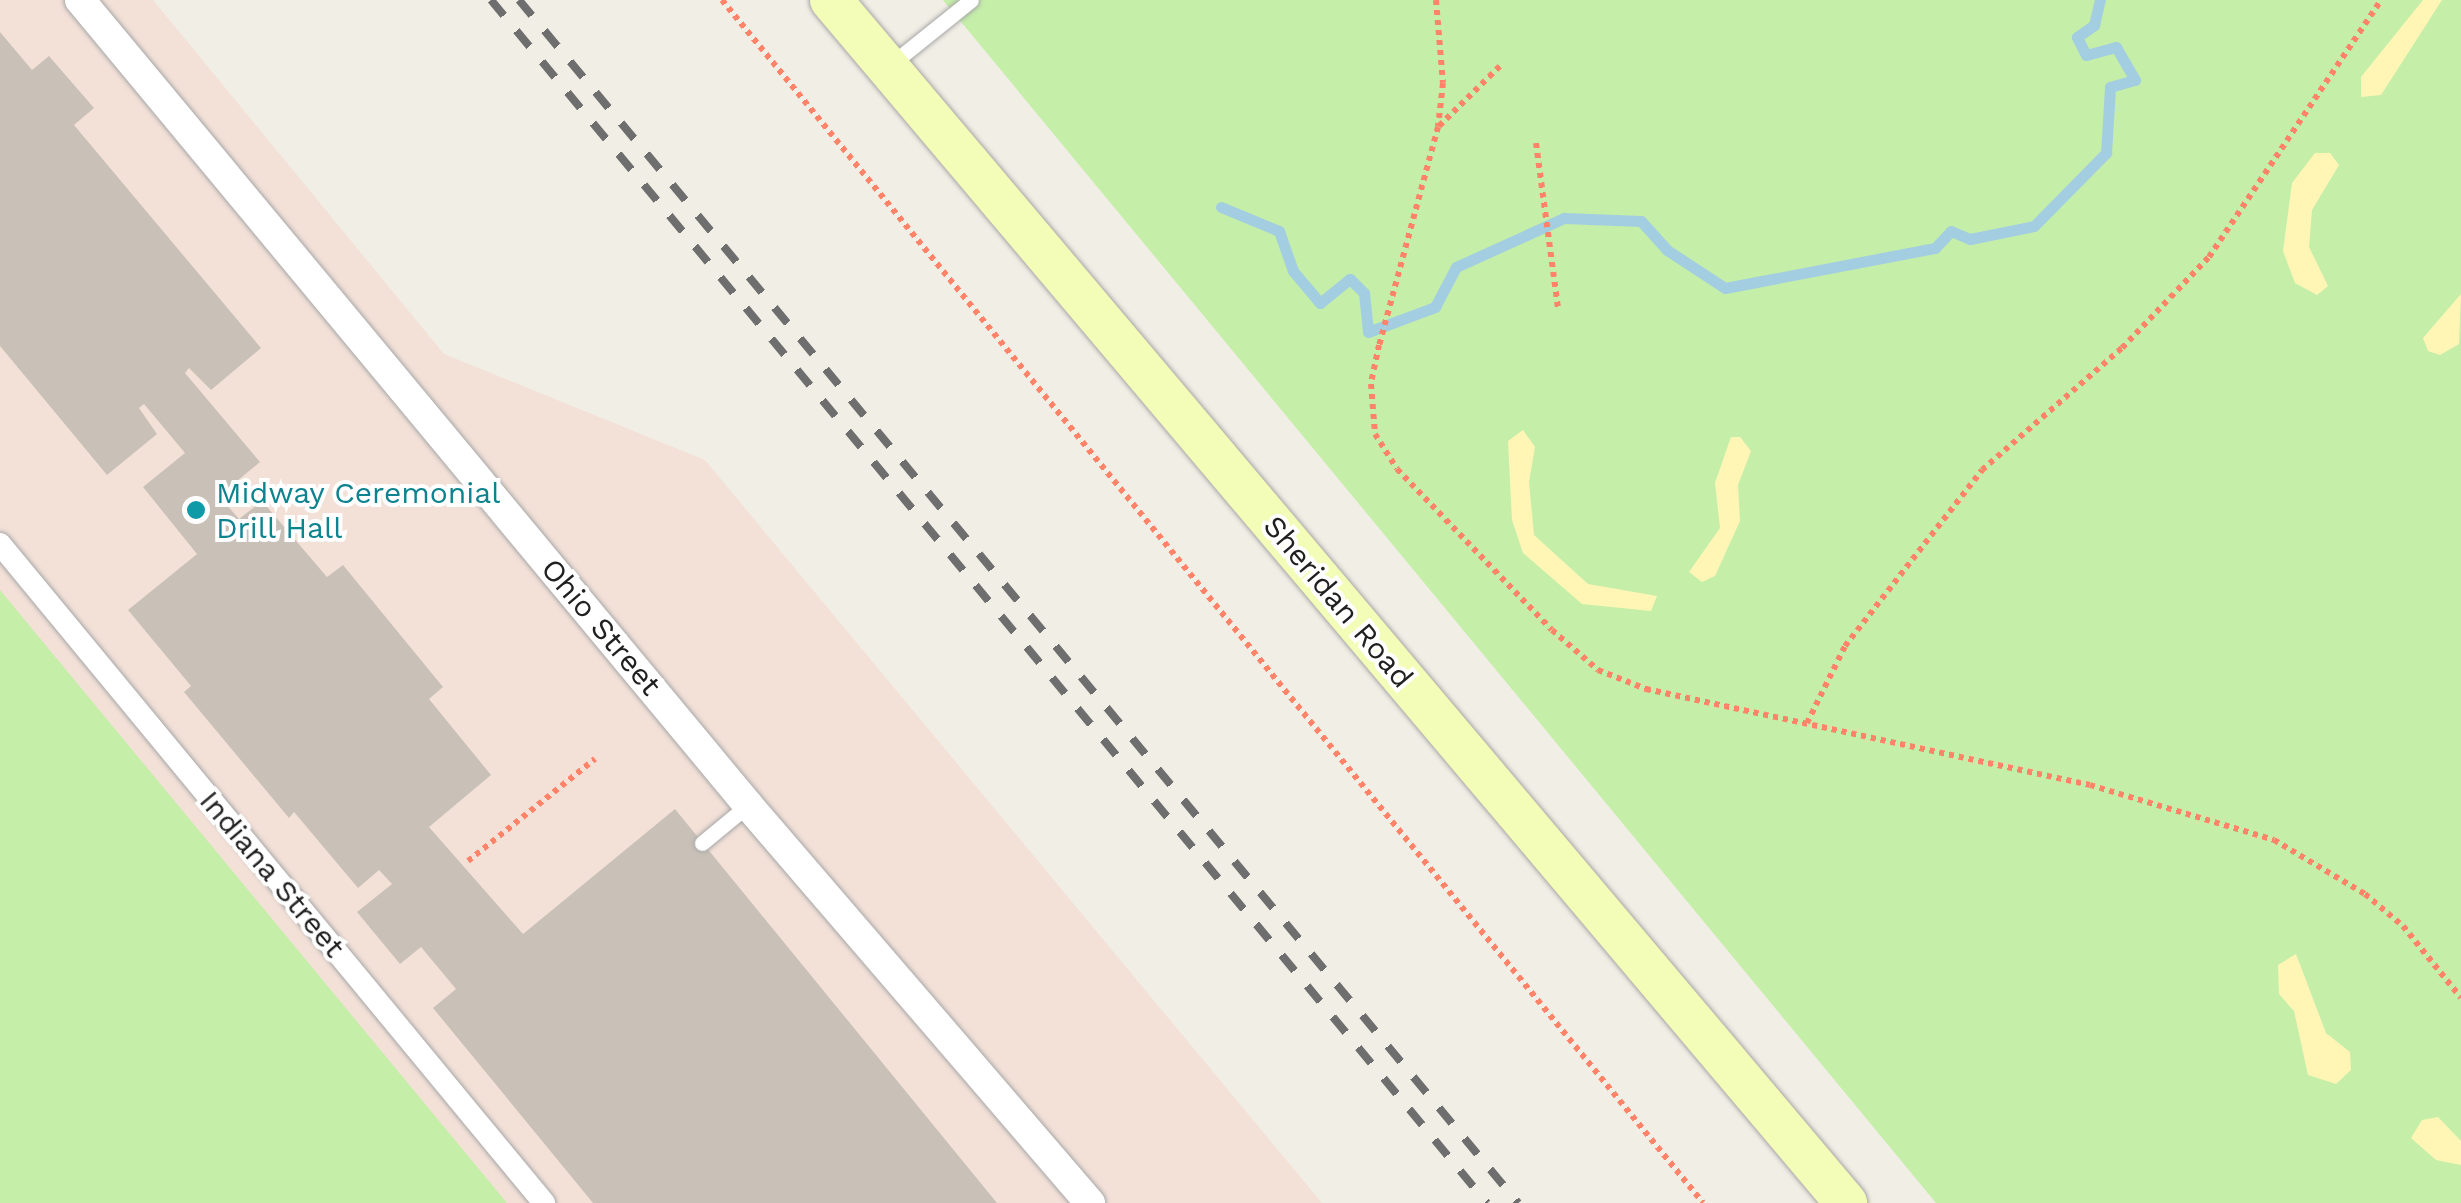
<!DOCTYPE html>
<style>
body{margin:0}
#map{position:relative;width:2461px;height:1203px;overflow:hidden;background:#f1eee5;font-family:"Work Sans",sans-serif}
div>[style]{position:absolute}
[style*='--x']{left:calc(var(--x)*1px);top:calc(var(--y)*1px);width:calc(var(--w)*1px);rotate:calc(var(--a)*1deg)}
.military>*{inset:0;background:#f3e1d8}
.grass>*{inset:0;background:#c5eea9}
.sand>*{inset:0;background:#fff6b5}
.stream>*{height:11px;margin:-5.5px;padding:0 5.5px;transform-origin:5.5px;border-radius:5.5px;background:#a3cee1}
.building>*{inset:0;background:#c9c1b8}
.path>*{height:6px;margin-top:-3px;transform-origin:0;background:repeating-linear-gradient(90deg,#ff8368 0 5px,transparent 0 10px)}
.roads{filter:drop-shadow(0 0 2px #a7a7a7) drop-shadow(0 0 2px #a7a7a7)}
.service>*{height:15px;margin:-7.5px;padding:0 7.5px;transform-origin:7.5px;border-radius:7.5px;background:#fff}
.pedestrian>*{height:22px;margin:-11px;padding:0 11px;transform-origin:11px;border-radius:11px;background:#fff}
.minor>*{height:30px;margin:-15px;padding:0 15px;transform-origin:15px;border-radius:15px;background:#fff}
.secondary>*{height:42px;margin:-21px;padding:0 21px;transform-origin:21px;border-radius:21px;background:#f4fdb7}
.rail>*{height:8px;margin-top:-4px;transform-origin:0;background:repeating-linear-gradient(90deg,#6e6e6e 0 20px,transparent 0 40px)}
.dots>*{width:28px;height:28px;translate:-50% -50%;box-sizing:border-box;border:5px solid #fff;border-radius:50%}
span{translate:-50% -50%;white-space:nowrap;text-align:center;line-height:1.15;-webkit-text-stroke:8px #fff;paint-order:stroke}
.culture-label{font-size:30px;color:#0d838f}
.left{translate:0 -50%;text-align:left}
.street-label{font-size:30px;color:#202020}
</style>
<div id="map">
<div class="military">
<div style="clip-path:polygon(0 0,153px 0,444px 354px,705px 460px,1322px 1203px,0 1203px)"></div>
</div>
<div class="grass">
<div style="clip-path:polygon(943px 0,2461px 0,2461px 1203px,1936px 1203px)"></div>
<div style="clip-path:polygon(0 590px,507px 1203px,0 1203px)"></div>
</div>
<div class="sand">
<div style="clip-path:polygon(2423px 0,2442px 0,2381px 95px,2361px 97px,2361px 77px)"></div>
<div style="clip-path:polygon(2315px 153px,2330px 153px,2339px 165px,2312px 210px,2309px 247px,2328px 286px,2317px 295px,2295px 283px,2283px 251px,2292px 183px)"></div>
<div style="clip-path:polygon(2461px 294px,2459px 344px,2440px 355px,2428px 351px,2423px 338px)"></div>
<div style="clip-path:polygon(1523px 430px,1535px 447px,1529px 482px,1534px 535px,1588px 584px,1657px 596px,1651px 611px,1582px 604px,1523px 553px,1512px 520px,1508px 441px)"></div>
<div style="clip-path:polygon(1731px 437px,1740px 437px,1751px 451px,1738px 485px,1740px 521px,1715px 576px,1702px 582px,1689px 572px,1720px 528px,1715px 483px)"></div>
<div style="clip-path:polygon(2296px 954px,2326px 1033px,2350px 1052px,2351px 1070px,2336px 1084px,2308px 1075px,2294px 1011px,2279px 994px,2278px 965px)"></div>
<div style="clip-path:polygon(2438px 1117px,2461px 1141px,2461px 1165px,2436px 1160px,2411px 1138px,2422px 1120px)"></div>
</div>
<div class="stream">
<div style="--x:1221;--y:207;--w:63;--a:22.5"></div>
<div style="--x:1279;--y:231;--w:42;--a:70.7"></div>
<div style="--x:1293;--y:271;--w:42;--a:49.8"></div>
<div style="--x:1320;--y:303;--w:38;--a:-39"></div>
<div style="--x:1350;--y:279;--w:20;--a:45"></div>
<div style="--x:1364;--y:293;--w:39;--a:84"></div>
<div style="--x:1368;--y:332;--w:72;--a:-20.5"></div>
<div style="--x:1435;--y:307;--w:45;--a:-62.3"></div>
<div style="--x:1456;--y:267;--w:119;--a:-24.4"></div>
<div style="--x:1564;--y:218;--w:77;--a:2.2"></div>
<div style="--x:1641;--y:221;--w:39;--a:48"></div>
<div style="--x:1667;--y:250;--w:69;--a:33.2"></div>
<div style="--x:1725;--y:288;--w:214;--a:-10.8"></div>
<div style="--x:1935;--y:248;--w:23;--a:-47"></div>
<div style="--x:1951;--y:231;--w:21;--a:23"></div>
<div style="--x:1970;--y:239;--w:65;--a:-11.5"></div>
<div style="--x:2034;--y:226;--w:103;--a:-45.4"></div>
<div style="--x:2106;--y:153;--w:66;--a:-86.5"></div>
<div style="--x:2110;--y:87;--w:26;--a:-16"></div>
<div style="--x:2135;--y:80;--w:38;--a:-120"></div>
<div style="--x:2116;--y:47;--w:31;--a:165"></div>
<div style="--x:2086;--y:55;--w:20;--a:-117"></div>
<div style="--x:2077;--y:37;--w:21;--a:-35"></div>
<div style="--x:2094;--y:25;--w:26;--a:-77"></div>
</div>
<div class="building">
<div style="clip-path:polygon(0 32px,32px 70px,49px 56px,94px 108px,74px 125px,261px 348px,211px 390px,189px 368px,185px 373px,260px 462px,219px 496px,239px 519px,262px 501px,327px 577px,343px 565px,443px 687px,429px 699px,491px 775px,429px 827px,523px 934px,675px 809px,997px 1203px,593px 1203px,433px 1008px,456px 989px,421px 947px,400px 964px,357px 912px,392px 884px,379px 870px,358px 888px,294px 812px,289px 818px,184px 692px,191px 686px,128px 610px,197px 554px,143px 487px,185px 453px,144px 404px,139px 408px,157px 434px,107px 475px,0 346px)"></div>
</div>
<div class="path">
<div style="--x:722;--y:0;--w:1552;--a:50.8"></div>
<div style="--x:1436;--y:0;--w:83;--a:85.2"></div>
<div style="--x:1443;--y:83;--w:44;--a:96.5"></div>
<div style="--x:1438;--y:127;--w:226;--a:105.1"></div>
<div style="--x:1379;--y:345;--w:40;--a:102"></div>
<div style="--x:1371;--y:384;--w:50;--a:85.4"></div>
<div style="--x:1375;--y:434;--w:41;--a:57.8"></div>
<div style="--x:1397;--y:469;--w:223;--a:46.1"></div>
<div style="--x:1552;--y:630;--w:61;--a:41"></div>
<div style="--x:1598;--y:670;--w:52;--a:21.6"></div>
<div style="--x:1646;--y:689;--w:454;--a:12.2"></div>
<div style="--x:2090;--y:785;--w:192;--a:16.6"></div>
<div style="--x:2274;--y:840;--w:106;--a:30.7"></div>
<div style="--x:2365;--y:894;--w:50;--a:40.1"></div>
<div style="--x:2403;--y:926;--w:92;--a:51.1"></div>
<div style="--x:1439;--y:126;--w:86;--a:-44.5"></div>
<div style="--x:1536;--y:143;--w:166;--a:82.4"></div>
<div style="--x:1807;--y:723;--w:86;--a:-63.7"></div>
<div style="--x:1845;--y:646;--w:223;--a:-52.1"></div>
<div style="--x:1982;--y:470;--w:186;--a:-41.1"></div>
<div style="--x:2122;--y:348;--w:126;--a:-46.3"></div>
<div style="--x:2209;--y:257;--w:309;--a:-56.2"></div>
<div style="--x:468;--y:861;--w:163;--a:-38.8"></div>
</div>
<div class="roads">
<div class="service">
<div style="--x:889;--y:66;--w:105;--a:-38.8"></div>
<div style="--x:702;--y:843;--w:60;--a:-39.6"></div>
</div>
<div class="pedestrian">
<div style="--x:0;--y:544;--w:855;--a:50.46"></div>
</div>
<div class="minor">
<div style="--x:80;--y:0;--w:1046;--a:50.31"></div>
<div style="--x:748;--y:805;--w:525;--a:49.33"></div>
</div>
<div class="secondary">
<div style="--x:831;--y:0;--w:1574;--a:49.84"></div>
</div>
</div>
<div class="rail">
<div style="--x:491;--y:0;--w:1562;--a:50.38"></div>
<div style="--x:519;--y:0;--w:1564;--a:50.29"></div>
</div>
<div class="dots">
<div style="left:196px;top:510px;background:#0f9aa8"></div>
</div>
<div class="culture-label">
<span class="left" style="left:216px;top:510px">Midway Ceremonial<br>Drill Hall</span>
</div>
<div class="street-label">
<span style="left:1338px;top:602px;rotate:50deg">Sheridan Road</span>
<span style="left:601px;top:627px;rotate:50deg">Ohio Street</span>
<span style="left:272px;top:874px;rotate:50deg">Indiana Street</span>
</div>
</div>
